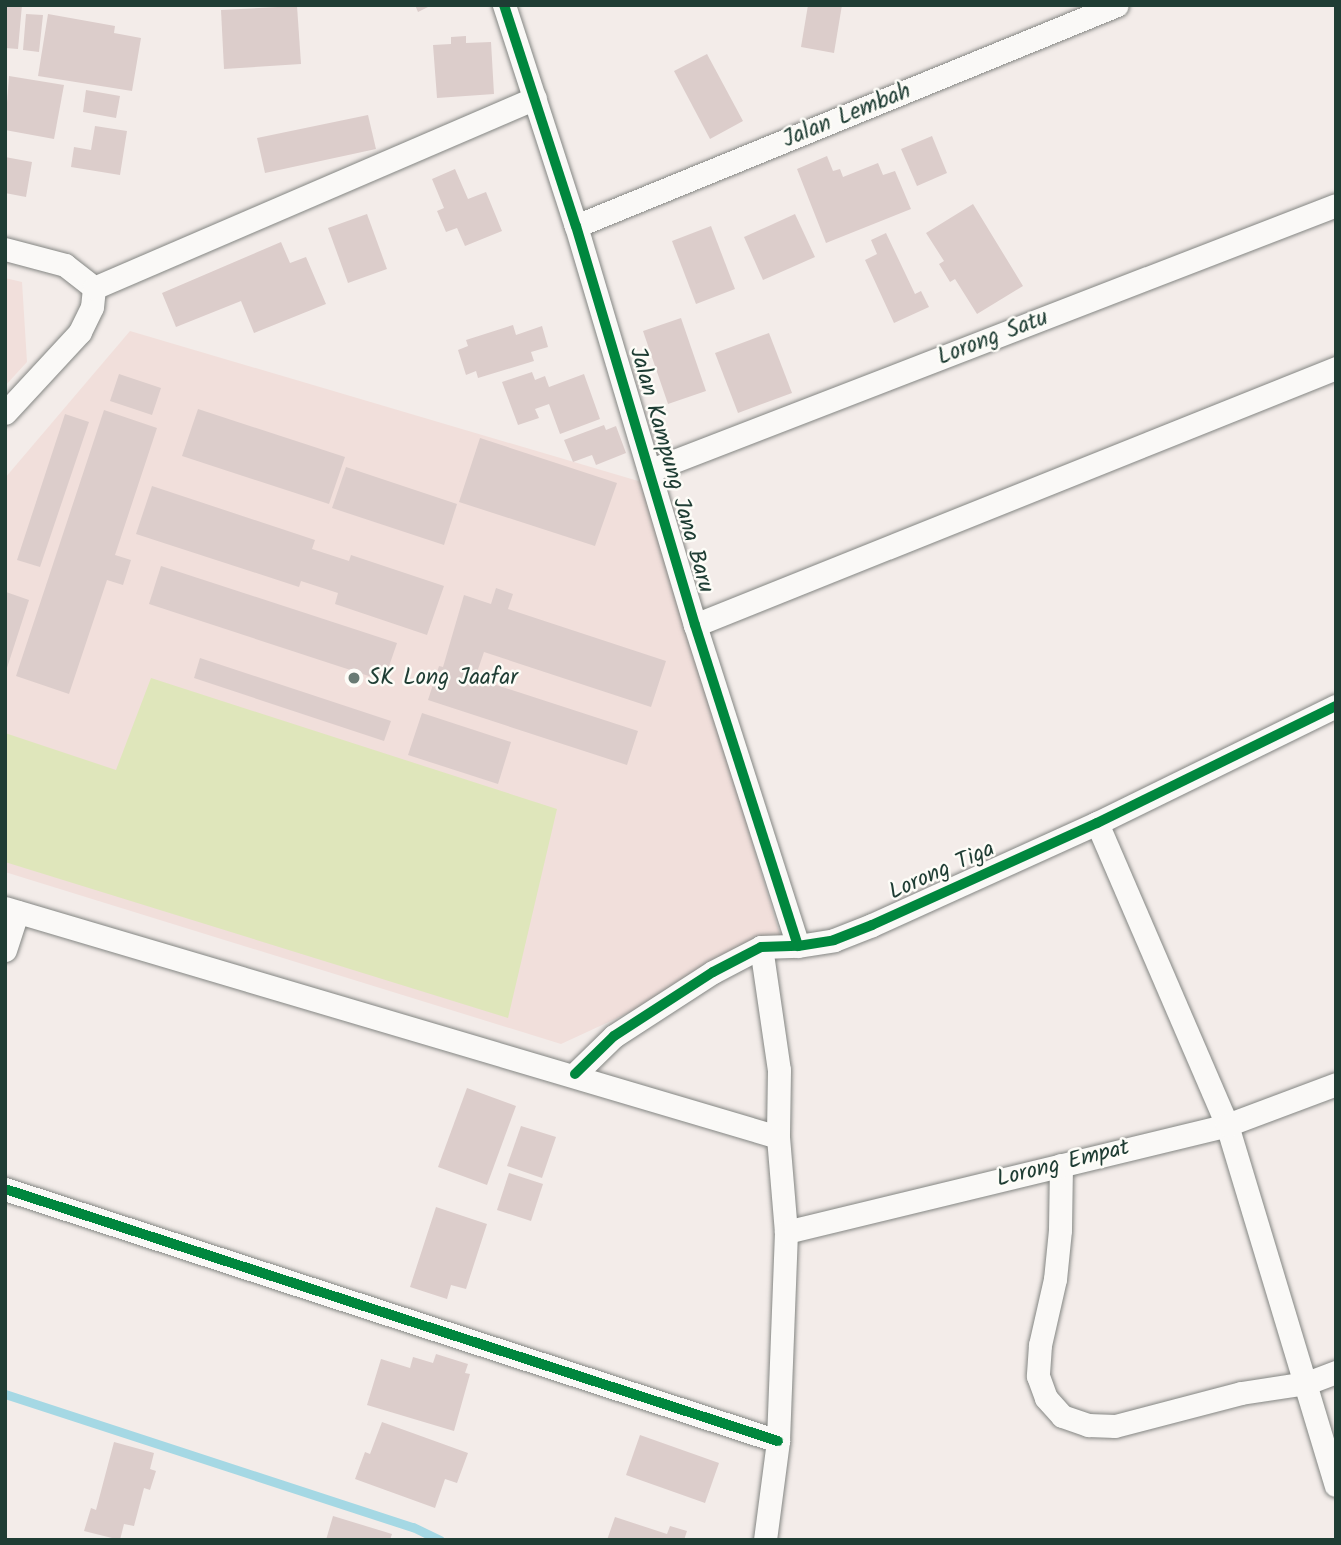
<!DOCTYPE html>
<style>
body{margin:0}
#map{position:relative;width:1341px;height:1545px;overflow:hidden;background:#f3ece9;font-family:Kalam,sans-serif}
div>[style]{position:absolute}
[style*='--x']{left:calc(var(--x)*1px);top:calc(var(--y)*1px);width:calc(var(--w)*1px);rotate:calc(var(--a)*1deg)}
.built>*{inset:0;background:#f1dfdb}
.green>*{inset:0;background:#dfe6bb}
.stream>*{height:9px;margin:-4.5px;padding:0 4.5px;transform-origin:4.5px;border-radius:4.5px;background:#a5d8e4}
.building>*{inset:0;background:#dccdcb}
.roads{filter:drop-shadow(0 0 2px #848683) drop-shadow(0 0 2px #848683)}
.minor>*{height:23px;margin:-11.5px;padding:0 11.5px;transform-origin:11.5px;border-radius:11.5px;background:#faf9f7}
.cycleway>*{height:10px;margin:-5px;padding:0 5px;transform-origin:5px;border-radius:5px;background:#00873e}
.dots>*{width:19px;height:19px;translate:-50% -50%;box-sizing:border-box;border:4px solid #fdfcf7;border-radius:50%}
span{translate:-50% -50%;white-space:nowrap;text-align:center;line-height:1.15;-webkit-text-stroke:5px #fdfcf7;paint-order:stroke}
.street-label{font-size:23px;color:#1f3d34}
.poi-label{font-size:23px;color:#1f3d34}
.left{translate:0 -50%;text-align:left}
.frame{position:absolute;inset:0;border:7px solid #1f3d34;pointer-events:none}
</style>
<div id="map">
<div class="built">
<div style="clip-path:polygon(5px 278px,22px 282px,27px 362px,5px 386px)"></div>
<div style="clip-path:polygon(130px 331px,645px 483px,782px 942px,561px 1044px,5px 872px,5px 478px)"></div>
</div>
<div class="green">
<div style="clip-path:polygon(151px 678px,557px 809px,508px 1018px,5px 862px,5px 733px,116px 770px)"></div>
</div>
<div class="stream">
<div style="--x:5;--y:1394;--w:429;--a:18.1"></div>
<div style="--x:413;--y:1527;--w:30;--a:26"></div>
</div>
<div class="building">
<div style="clip-path:polygon(5px 5px,22px 5px,18px 49px,5px 48px)"></div>
<div style="clip-path:polygon(415px 5px,432px 5px,418px 12px)"></div>
<div style="clip-path:polygon(808px 5px,842px 5px,834px 53px,801px 47px)"></div>
<div style="clip-path:polygon(297px 6px,301px 64px,224px 69px,221px 10px)"></div>
<div style="clip-path:polygon(26px 14px,43px 15px,39px 52px,23px 50px)"></div>
<div style="clip-path:polygon(48px 14px,115px 26px,114px 33px,141px 38px,132px 91px,38px 76px)"></div>
<div style="clip-path:polygon(466px 36px,466px 43px,491px 42px,494px 94px,437px 98px,433px 45px,451px 44px,451px 37px)"></div>
<div style="clip-path:polygon(707px 54px,743px 121px,710px 139px,674px 71px)"></div>
<div style="clip-path:polygon(9px 76px,64px 85px,54px 139px,5px 130px)"></div>
<div style="clip-path:polygon(86px 90px,120px 96px,116px 118px,83px 112px)"></div>
<div style="clip-path:polygon(368px 115px,376px 149px,265px 173px,257px 138px)"></div>
<div style="clip-path:polygon(95px 126px,127px 131px,120px 175px,71px 167px,74px 147px,91px 150px)"></div>
<div style="clip-path:polygon(932px 136px,947px 173px,917px 186px,901px 149px)"></div>
<div style="clip-path:polygon(827px 156px,833px 171px,840px 169px,843px 177px,878px 163px,883px 175px,895px 171px,911px 209px,826px 243px,797px 169px)"></div>
<div style="clip-path:polygon(5px 157px,32px 162px,26px 197px,5px 193px)"></div>
<div style="clip-path:polygon(455px 169px,468px 199px,486px 192px,502px 231px,465px 246px,457px 228px,446px 232px,437px 211px,444px 208px,432px 179px)"></div>
<div style="clip-path:polygon(973px 204px,1023px 286px,977px 314px,955px 279px,950px 282px,939px 264px,944px 261px,926px 233px)"></div>
<div style="clip-path:polygon(367px 214px,387px 269px,348px 283px,328px 228px)"></div>
<div style="clip-path:polygon(795px 214px,815px 257px,763px 280px,744px 237px)"></div>
<div style="clip-path:polygon(711px 226px,735px 289px,696px 304px,672px 241px)"></div>
<div style="clip-path:polygon(886px 233px,915px 294px,921px 291px,929px 307px,894px 323px,865px 260px,877px 254px,871px 240px)"></div>
<div style="clip-path:polygon(281px 242px,290px 263px,306px 257px,326px 304px,254px 333px,241px 301px,176px 327px,162px 293px)"></div>
<div style="clip-path:polygon(681px 318px,706px 391px,668px 404px,643px 331px)"></div>
<div style="clip-path:polygon(513px 325px,516px 335px,542px 326px,548px 347px,531px 352px,534px 361px,478px 378px,476px 371px,466px 375px,458px 350px,468px 346px,466px 340px)"></div>
<div style="clip-path:polygon(769px 333px,792px 393px,738px 413px,715px 353px)"></div>
<div style="clip-path:polygon(532px 372px,535px 380px,545px 376px,549px 387px,584px 374px,600px 419px,560px 434px,549px 404px,535px 409px,539px 418px,518px 425px,502px 382px)"></div>
<div style="clip-path:polygon(119px 374px,161px 388px,152px 415px,110px 401px)"></div>
<div style="clip-path:polygon(198px 409px,345px 457px,329px 504px,182px 456px)"></div>
<div style="clip-path:polygon(104px 410px,157px 428px,115px 555px,131px 560px,123px 585px,107px 580px,69px 694px,16px 676px)"></div>
<div style="clip-path:polygon(65px 414px,89px 422px,40px 567px,17px 560px)"></div>
<div style="clip-path:polygon(604px 425px,606px 430px,616px 426px,626px 453px,596px 465px,592px 455px,573px 462px,564px 440px)"></div>
<div style="clip-path:polygon(480px 438px,617px 483px,595px 546px,459px 502px)"></div>
<div style="clip-path:polygon(346px 467px,457px 504px,444px 545px,332px 508px)"></div>
<div style="clip-path:polygon(152px 486px,315px 540px,312px 549px,349px 561px,351px 555px,444px 586px,427px 635px,335px 604px,338px 593px,301px 581px,299px 587px,136px 534px)"></div>
<div style="clip-path:polygon(161px 566px,397px 643px,384px 681px,149px 604px)"></div>
<div style="clip-path:polygon(496px 588px,513px 594px,508px 609px,666px 661px,651px 707px,484px 652px,475px 678px,638px 731px,627px 765px,428px 700px,439px 666px,443px 667px,464px 595px,491px 604px)"></div>
<div style="clip-path:polygon(6px 592px,29px 600px,6px 671px,5px 596px)"></div>
<div style="clip-path:polygon(200px 658px,391px 721px,384px 741px,194px 678px)"></div>
<div style="clip-path:polygon(422px 713px,511px 742px,498px 784px,408px 755px)"></div>
<div style="clip-path:polygon(467px 1088px,516px 1106px,487px 1185px,438px 1167px)"></div>
<div style="clip-path:polygon(521px 1126px,556px 1137px,542px 1178px,507px 1166px)"></div>
<div style="clip-path:polygon(509px 1173px,543px 1184px,531px 1221px,497px 1210px)"></div>
<div style="clip-path:polygon(436px 1207px,487px 1224px,466px 1289px,451px 1285px,447px 1299px,410px 1287px)"></div>
<div style="clip-path:polygon(436px 1354px,468px 1364px,465px 1373px,470px 1374px,454px 1431px,367px 1405px,381px 1359px,410px 1368px,413px 1357px,433px 1363px)"></div>
<div style="clip-path:polygon(382px 1422px,468px 1453px,457px 1483px,445px 1479px,435px 1508px,355px 1479px,365px 1452px,370px 1454px)"></div>
<div style="clip-path:polygon(640px 1435px,719px 1463px,705px 1503px,626px 1475px)"></div>
<div style="clip-path:polygon(114px 1442px,154px 1453px,150px 1469px,156px 1471px,150px 1490px,144px 1488px,134px 1526px,124px 1524px,120px 1540px,84px 1531px,91px 1508px,96px 1510px)"></div>
<div style="clip-path:polygon(333px 1516px,392px 1534px,390px 1540px,326px 1540px)"></div>
<div style="clip-path:polygon(615px 1517px,667px 1534px,670px 1526px,687px 1531px,684px 1540px,607px 1540px)"></div>
</div>
<div class="roads">
<div class="minor">
<div style="--x:504;--y:5;--w:232;--a:72"></div>
<div style="--x:576;--y:226;--w:416;--a:73.4"></div>
<div style="--x:695;--y:625;--w:337;--a:72.2"></div>
<div style="--x:576;--y:226;--w:584;--a:-22.22"></div>
<div style="--x:5;--y:249;--w:62;--a:14.9"></div>
<div style="--x:65;--y:265;--w:37;--a:38"></div>
<div style="--x:94;--y:288;--w:19;--a:96"></div>
<div style="--x:92;--y:307;--w:28;--a:116"></div>
<div style="--x:80;--y:332;--w:110;--a:132.8"></div>
<div style="--x:94;--y:288;--w:480;--a:-23.3"></div>
<div style="--x:651;--y:470;--w:734;--a:-21.15"></div>
<div style="--x:695;--y:625;--w:691;--a:-21.85"></div>
<div style="--x:1097;--y:823;--w:329;--a:66.7"></div>
<div style="--x:1227;--y:1125;--w:376;--a:73.2"></div>
<div style="--x:5;--y:908;--w:806;--a:16.5"></div>
<div style="--x:761;--y:947;--w:124;--a:81.7"></div>
<div style="--x:779;--y:1070;--w:67;--a:90.9"></div>
<div style="--x:778;--y:1137;--w:95;--a:85.2"></div>
<div style="--x:786;--y:1232;--w:209;--a:92.2"></div>
<div style="--x:778;--y:1441;--w:100;--a:97.5"></div>
<div style="--x:5;--y:950;--w:40;--a:-72"></div>
<div style="--x:575;--y:1074;--w:54;--a:-44.3"></div>
<div style="--x:614;--y:1036;--w:118;--a:-32.9"></div>
<div style="--x:713;--y:972;--w:54;--a:-27.5"></div>
<div style="--x:761;--y:947;--w:37;--a:-2"></div>
<div style="--x:798;--y:946;--w:36;--a:-9"></div>
<div style="--x:834;--y:940;--w:41;--a:-21.5"></div>
<div style="--x:872;--y:925;--w:247;--a:-24.4"></div>
<div style="--x:1097;--y:823;--w:266;--a:-26.1"></div>
<div style="--x:1061;--y:1165;--w:65;--a:90.9"></div>
<div style="--x:1060;--y:1230;--w:49;--a:95.8"></div>
<div style="--x:1055;--y:1279;--w:68;--a:102.8"></div>
<div style="--x:1040;--y:1345;--w:31;--a:94"></div>
<div style="--x:1038;--y:1376;--w:23;--a:70"></div>
<div style="--x:1046;--y:1398;--w:24;--a:48"></div>
<div style="--x:1062;--y:1416;--w:28;--a:19"></div>
<div style="--x:1088;--y:1425;--w:27;--a:2"></div>
<div style="--x:1115;--y:1426;--w:130;--a:-14.7"></div>
<div style="--x:1241;--y:1393;--w:67;--a:-8.6"></div>
<div style="--x:1307;--y:1383;--w:31;--a:-21"></div>
<div style="--x:5;--y:1189;--w:813;--a:18.06"></div>
<div style="--x:786;--y:1232;--w:454;--a:-13.6"></div>
<div style="--x:1227;--y:1125;--w:116;--a:-20.6"></div>
</div>
</div>
<div class="cycleway">
<div style="--x:504;--y:5;--w:232;--a:72"></div>
<div style="--x:576;--y:226;--w:416;--a:73.4"></div>
<div style="--x:695;--y:625;--w:337;--a:72.2"></div>
<div style="--x:575;--y:1074;--w:54;--a:-44.3"></div>
<div style="--x:614;--y:1036;--w:118;--a:-32.9"></div>
<div style="--x:713;--y:972;--w:54;--a:-27.5"></div>
<div style="--x:761;--y:947;--w:37;--a:-2"></div>
<div style="--x:798;--y:946;--w:36;--a:-9"></div>
<div style="--x:834;--y:940;--w:41;--a:-21.5"></div>
<div style="--x:872;--y:925;--w:247;--a:-24.4"></div>
<div style="--x:1097;--y:823;--w:266;--a:-26.1"></div>
<div style="--x:5;--y:1189;--w:813;--a:18.06"></div>
</div>
<div class="dots">
<div style="left:354px;top:678px;background:#697a73"></div>
</div>
<div class="street-label">
<span style="left:847px;top:116px;rotate:-22deg">Jalan Lembah</span>
<span style="left:993px;top:338px;rotate:-21deg">Lorong Satu</span>
<span style="left:671px;top:470px;rotate:74deg">Jalan Kampung Jana Baru</span>
<span style="left:942px;top:871px;rotate:-24deg">Lorong Tiga</span>
<span style="left:1063px;top:1164px;rotate:-14deg">Lorong Empat</span>
</div>
<div class="poi-label">
<span class="left" style="left:368px;top:678px">SK Long Jaafar</span>
</div>
<div class="frame"></div>
</div>
